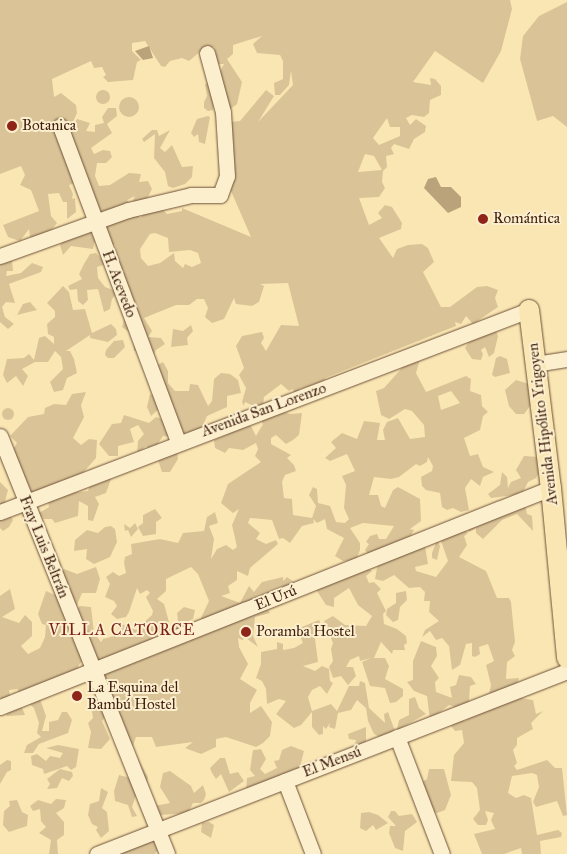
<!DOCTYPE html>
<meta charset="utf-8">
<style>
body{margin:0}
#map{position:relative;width:567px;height:854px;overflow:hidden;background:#fae6b3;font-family:"IM FELL Great Primer",serif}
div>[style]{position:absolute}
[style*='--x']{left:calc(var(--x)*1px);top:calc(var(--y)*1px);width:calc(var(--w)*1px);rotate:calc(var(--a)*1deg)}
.green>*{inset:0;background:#dac497}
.round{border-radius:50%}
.water>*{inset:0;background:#baa27b}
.roads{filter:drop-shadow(0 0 1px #6e5038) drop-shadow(0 0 1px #6e5038)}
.minor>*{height:15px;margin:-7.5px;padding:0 7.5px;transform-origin:7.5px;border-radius:7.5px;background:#fcefce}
.major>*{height:20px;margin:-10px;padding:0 10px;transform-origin:10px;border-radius:10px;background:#fae6b3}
.dots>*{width:14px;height:14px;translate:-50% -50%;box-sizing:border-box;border:2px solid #fcefce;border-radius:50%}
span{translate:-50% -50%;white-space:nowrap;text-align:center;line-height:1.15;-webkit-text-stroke:4px #fcefce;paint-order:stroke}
.poi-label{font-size:15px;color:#3f1e0f}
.left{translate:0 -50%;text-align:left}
.street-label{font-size:15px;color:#3f1e0f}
.neighbourhood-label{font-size:16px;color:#7a1f14;letter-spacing:1px}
</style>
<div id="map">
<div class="green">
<div style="clip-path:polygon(evenodd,0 0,510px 0,512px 9px,501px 51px,483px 83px,435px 51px,413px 82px,431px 85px,430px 78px,435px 79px,441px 86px,441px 95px,430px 100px,429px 113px,424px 117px,412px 115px,406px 118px,410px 125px,416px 119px,426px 126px,425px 132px,414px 139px,409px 149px,394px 144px,391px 148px,394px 154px,386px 156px,387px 167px,383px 171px,382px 182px,385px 188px,379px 197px,359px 198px,369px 225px,382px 218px,378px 213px,385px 205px,392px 207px,402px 223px,401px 229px,379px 238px,393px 258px,397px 249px,408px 245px,422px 244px,428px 248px,434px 262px,423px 272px,441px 307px,450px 307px,477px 287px,487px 286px,498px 290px,495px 298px,498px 307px,473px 324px,466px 316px,461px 324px,455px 322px,456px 326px,325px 378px,324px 382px,299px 389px,299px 393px,294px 394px,293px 389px,289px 391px,281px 384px,264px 397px,263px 406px,258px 408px,245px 402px,244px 406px,242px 402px,246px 388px,239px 375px,244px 368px,236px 346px,242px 336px,262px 332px,264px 338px,261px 343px,266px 351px,281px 325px,299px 326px,288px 283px,260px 284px,264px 286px,259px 302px,252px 306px,236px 304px,234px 298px,224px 319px,212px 323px,205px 317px,208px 308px,204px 299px,197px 299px,189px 305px,176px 305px,144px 318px,152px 331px,148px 337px,161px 338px,165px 344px,156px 350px,149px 364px,141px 350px,134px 351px,133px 335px,122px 327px,125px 317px,115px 245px,107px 243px,83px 210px,75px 183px,69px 185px,73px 194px,72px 199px,75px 198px,76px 212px,67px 219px,67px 202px,63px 202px,59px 193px,48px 194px,51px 216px,57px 223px,48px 234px,49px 244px,30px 237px,29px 229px,20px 241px,8px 237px,3px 225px,39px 211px,31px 190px,20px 185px,25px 175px,21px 166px,0 174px,0 0,262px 36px,253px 44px,257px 53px,280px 55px,283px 61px,283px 79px,274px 83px,275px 95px,280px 95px,289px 85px,291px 71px,293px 85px,258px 122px,274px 96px,266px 90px,240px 121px,230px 122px,224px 197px,231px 191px,251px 237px,182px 208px,182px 211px,167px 214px,160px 207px,151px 206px,140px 218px,127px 200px,135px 196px,132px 203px,146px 201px,152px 189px,148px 181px,139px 182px,141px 174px,129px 173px,110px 185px,99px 186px,95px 176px,97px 163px,106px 163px,112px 157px,110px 151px,103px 150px,94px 154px,91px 148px,112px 133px,107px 124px,117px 116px,116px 108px,108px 108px,102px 117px,104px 123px,95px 125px,95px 132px,86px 131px,90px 123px,77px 119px,70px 132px,66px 126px,72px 124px,77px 113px,76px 105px,61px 93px,54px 97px,52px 79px,91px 61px,94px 68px,102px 67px,106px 75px,103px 77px,108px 82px,133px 80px,137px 62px,141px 60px,132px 51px,132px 43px,145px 41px,161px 66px,165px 67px,170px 61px,182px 58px,189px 61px,202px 50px,214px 47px,215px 50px,210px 56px,216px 64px,224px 64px,218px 76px,228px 111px,237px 104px,242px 82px,227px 59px,233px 54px,233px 45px,262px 36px,0 0,387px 118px,390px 127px,400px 127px,400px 136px,379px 145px,373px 138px,387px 118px,0 0,365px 154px,374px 156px,382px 170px,358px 172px,365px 154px,0 0,155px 233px,168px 238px,169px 252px,190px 250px,198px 253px,201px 263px,192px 267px,185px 264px,183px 268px,175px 261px,174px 253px,160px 263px,148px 266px,141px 258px,140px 249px,150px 234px,155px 233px)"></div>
<div style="clip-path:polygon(567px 2px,567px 127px,553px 116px,537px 121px,520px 59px,523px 36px,539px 16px)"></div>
<div style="clip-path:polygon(209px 83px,214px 104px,213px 110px,208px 111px,204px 108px,204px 102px,207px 96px,205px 84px)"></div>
<div class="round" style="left:96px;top:90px;width:14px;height:14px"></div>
<div class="round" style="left:119px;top:97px;width:20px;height:20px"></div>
<div style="clip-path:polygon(208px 116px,210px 117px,205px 144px,199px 142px,198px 134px,194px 137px,191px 133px,197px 119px)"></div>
<div style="clip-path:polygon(152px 130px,157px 130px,159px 136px,170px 130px,160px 148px,165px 152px,172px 145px,182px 167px,193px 166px,192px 177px,185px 184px,173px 188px,168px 186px,165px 172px,154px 158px,155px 134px,144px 142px,142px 139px)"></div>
<div style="clip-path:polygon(90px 231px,95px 240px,93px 249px,71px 246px,63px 255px,60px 245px,67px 237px)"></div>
<div style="clip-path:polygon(96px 253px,106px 264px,97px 267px,98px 278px,105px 287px,118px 292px,112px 299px,110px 309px,104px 312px,98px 289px,87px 290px,88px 300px,83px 305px,78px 301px,77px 289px,70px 290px,68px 286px,82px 279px,79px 274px,84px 264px,90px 254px)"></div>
<div style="clip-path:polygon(12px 261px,13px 271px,7px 271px,6px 276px,21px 273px,32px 263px,43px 267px,41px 272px,9px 284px,15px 303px,6px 302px,2px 307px,5px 317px,14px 324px,8px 329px,0 322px,0 263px)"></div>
<div style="clip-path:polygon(63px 286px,69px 292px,73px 310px,85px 309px,92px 333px,111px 324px,116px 329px,117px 335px,108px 342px,90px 338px,90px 335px,66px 351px,70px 351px,74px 359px,77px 373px,67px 378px,63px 390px,54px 392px,50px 382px,63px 369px,61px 357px,55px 351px,48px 362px,35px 362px,22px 369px,28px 376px,23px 386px,16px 376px,7px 383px,3px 375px,7px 359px,24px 358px,29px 354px,34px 360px,39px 338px,45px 336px,54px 344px,54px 337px,48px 334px,47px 324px,55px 317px,55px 311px,47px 303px)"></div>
<div style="clip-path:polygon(30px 302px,37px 310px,17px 315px,23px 304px)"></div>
<div style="clip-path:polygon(191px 325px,193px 331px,187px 338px,188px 345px,171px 347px,173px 329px,183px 331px)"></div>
<div style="clip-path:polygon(495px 329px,498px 336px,494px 353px,489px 357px,485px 347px,481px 350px,483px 354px,481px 360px,472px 359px,465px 348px,470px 340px)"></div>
<div style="clip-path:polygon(123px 340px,125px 347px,114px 358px,108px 358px,105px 355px,106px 350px,114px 341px)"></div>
<div style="clip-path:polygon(500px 356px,507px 359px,510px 373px,495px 377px,492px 375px,496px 358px)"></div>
<div style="clip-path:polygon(evenodd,420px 359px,416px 373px,426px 392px,466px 376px,471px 379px,470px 391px,481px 395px,482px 406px,488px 412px,483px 416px,480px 430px,464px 438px,470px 456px,478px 454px,483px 467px,494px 472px,483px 477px,480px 486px,471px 479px,465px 488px,469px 510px,461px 512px,453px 508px,447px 510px,442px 507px,440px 493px,426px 490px,422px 486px,421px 477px,432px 471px,433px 466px,428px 457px,427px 462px,420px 466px,416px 464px,399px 477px,391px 479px,374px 477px,369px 495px,378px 495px,381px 506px,385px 508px,393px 490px,398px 487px,420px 499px,421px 521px,410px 529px,414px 530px,408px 541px,425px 546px,428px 564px,415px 567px,416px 571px,436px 577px,448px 561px,440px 538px,464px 529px,468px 533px,464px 536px,467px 545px,459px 557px,486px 571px,497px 598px,509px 598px,511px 602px,515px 642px,512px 650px,515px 656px,507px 662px,506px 679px,519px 678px,517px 684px,489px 694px,491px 685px,486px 665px,494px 661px,488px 644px,479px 647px,480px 654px,475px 657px,472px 656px,472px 643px,466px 644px,460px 665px,452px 670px,449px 646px,442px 638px,436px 640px,430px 631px,422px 637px,425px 630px,439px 621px,429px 612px,430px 601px,424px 601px,425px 592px,420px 587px,409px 588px,394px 575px,383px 581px,375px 579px,379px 557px,371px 558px,365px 550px,369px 544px,366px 542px,370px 536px,377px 534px,379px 539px,386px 539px,394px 526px,363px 523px,350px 528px,360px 543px,360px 550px,356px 560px,343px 561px,335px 556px,344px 538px,327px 529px,325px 519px,317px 523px,313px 519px,314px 523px,302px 526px,290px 543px,283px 538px,279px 539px,272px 520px,250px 518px,248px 523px,260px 533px,256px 539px,266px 544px,276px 540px,278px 544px,250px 568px,248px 576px,237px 571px,237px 580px,228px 586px,230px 593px,221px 596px,240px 603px,249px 586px,254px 592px,262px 582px,283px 577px,283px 581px,287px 577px,294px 582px,266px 606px,270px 613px,255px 617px,253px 636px,258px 647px,246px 638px,242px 640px,238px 638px,239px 647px,248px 664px,240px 679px,257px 690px,250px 703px,250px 713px,261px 706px,272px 722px,270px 736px,263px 743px,256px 747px,226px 737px,216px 739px,216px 747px,201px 754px,185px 748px,193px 742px,156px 747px,152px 737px,136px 737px,131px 752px,95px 686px,104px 671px,205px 624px,201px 618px,209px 601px,198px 574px,191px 567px,166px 579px,166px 591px,157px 599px,164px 604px,169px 622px,163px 638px,158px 636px,106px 664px,84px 659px,78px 666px,79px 671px,40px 699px,46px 716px,42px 731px,49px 731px,49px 722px,58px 720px,62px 712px,67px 712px,72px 720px,68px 733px,39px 744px,33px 753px,24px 753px,27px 745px,41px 737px,37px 733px,39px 723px,34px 708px,18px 693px,18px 689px,9px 690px,10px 697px,2px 700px,0 697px,0 596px,10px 589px,15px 609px,2px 617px,19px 623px,25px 615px,32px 622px,32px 636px,21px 646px,28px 654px,40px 648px,45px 637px,46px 625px,42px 624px,38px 614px,46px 591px,55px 595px,63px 592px,60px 571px,64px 569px,77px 574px,96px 567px,100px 579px,96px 593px,82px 593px,77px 605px,63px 606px,61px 611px,68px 618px,80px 606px,91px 607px,94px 633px,101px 642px,103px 639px,118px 635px,119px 623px,136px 630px,152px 615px,153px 611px,146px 597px,150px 593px,147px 590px,140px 594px,137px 588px,129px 612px,126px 617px,117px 619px,111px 614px,117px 606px,114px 601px,105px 597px,110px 584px,106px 577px,113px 572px,119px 576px,126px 573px,124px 563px,125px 557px,132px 554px,131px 544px,160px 539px,178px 543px,183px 533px,204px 531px,207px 517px,215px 512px,218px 523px,209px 526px,214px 539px,211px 559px,217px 549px,226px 545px,233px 550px,237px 547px,232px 525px,239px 509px,233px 513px,221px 503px,228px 484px,261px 462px,255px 456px,258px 449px,256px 443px,243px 450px,229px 448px,225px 453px,215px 448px,214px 440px,238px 430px,241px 424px,251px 426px,256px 436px,263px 424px,260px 418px,282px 411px,290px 414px,302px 413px,299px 435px,293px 440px,286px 444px,276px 435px,271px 438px,271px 444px,291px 455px,287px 458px,294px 465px,296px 471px,285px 475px,282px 482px,284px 498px,292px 499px,293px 515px,312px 518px,316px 506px,309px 495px,313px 487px,317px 489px,318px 503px,330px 506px,336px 522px,345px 523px,349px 519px,344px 508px,346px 485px,342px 476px,355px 471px,347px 454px,330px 461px,325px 458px,336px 448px,331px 442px,342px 433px,357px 439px,364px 421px,380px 423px,377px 440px,385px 440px,383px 430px,387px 422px,398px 418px,410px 439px,425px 437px,424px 425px,412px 411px,405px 409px,389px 419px,381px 415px,376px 391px,384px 388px,409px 360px,420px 359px,451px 391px,460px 403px,441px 410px,438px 396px,451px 391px)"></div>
<div style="clip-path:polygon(163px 362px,168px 371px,168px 383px,175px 391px,189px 391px,190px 384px,198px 385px,208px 406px,212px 401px,214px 379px,221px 373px,230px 374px,238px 380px,241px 393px,227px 396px,227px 407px,207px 416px,202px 428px,173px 437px,163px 436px,153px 451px,146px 446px,137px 454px,138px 441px,144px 434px,138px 425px,130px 429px,134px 442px,118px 446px,118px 456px,109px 456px,99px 444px,112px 424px,121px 423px,124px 415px,149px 423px,156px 417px,165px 420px,161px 407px,151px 416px,147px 407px,150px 394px,153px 395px,152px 368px)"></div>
<div style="clip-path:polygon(516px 380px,532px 385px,530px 406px,524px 414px,516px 414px,509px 406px,505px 390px)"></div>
<div style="clip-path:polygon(86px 392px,81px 405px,84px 417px,73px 438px,81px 445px,89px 439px,97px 440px,96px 458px,82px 474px,45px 498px,13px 488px,6px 472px,5px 463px,17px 443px,10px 436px,28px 417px,44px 414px,45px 408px,54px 404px,66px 405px,72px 394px)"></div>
<div class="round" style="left:2px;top:408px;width:12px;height:12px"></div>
<div style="clip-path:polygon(177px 450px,178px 459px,170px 472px,162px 472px,158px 460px)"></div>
<div style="clip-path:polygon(524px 456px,539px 457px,540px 471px,536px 478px,528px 482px,522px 494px,491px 498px,488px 494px,500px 485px,502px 472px,507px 477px,508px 488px,511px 482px,521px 478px,516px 470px)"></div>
<div style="clip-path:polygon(109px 475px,111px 479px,106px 493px,95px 497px,99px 504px,93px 521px,88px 520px,88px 506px,79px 501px,78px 516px,55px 523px,52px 519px,44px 519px,39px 513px,49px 507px,48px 501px,62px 494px,88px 491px,90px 485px)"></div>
<div style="clip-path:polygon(0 482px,8px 490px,4px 505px,13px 520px,9px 527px,3px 531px,0 528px)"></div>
<div style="clip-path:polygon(525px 504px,527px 514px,532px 516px,533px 531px,517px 514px,502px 520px,483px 539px,476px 533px,476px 528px,469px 532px,467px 528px)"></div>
<div style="clip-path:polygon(155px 509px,162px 518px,156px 522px,156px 534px,143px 536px,138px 527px,143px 523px,143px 515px)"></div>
<div style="clip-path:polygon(135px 523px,138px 529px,131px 537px,128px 530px,125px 531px,124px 524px,130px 528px)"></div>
<div style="clip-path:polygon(111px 526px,115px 529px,117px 542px,110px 557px,94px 564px,86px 559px,87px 549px,74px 551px,75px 540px,87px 530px,98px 533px,105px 527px)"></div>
<div style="clip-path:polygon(437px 540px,440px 546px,437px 560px,432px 558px,432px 553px)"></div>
<div style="clip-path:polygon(363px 566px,372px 571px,366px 576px,369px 583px,374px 582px,381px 589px,377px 593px,386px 611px,383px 614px,384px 624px,397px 629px,406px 636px,407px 643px,404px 645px,405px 650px,393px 650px,392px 654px,381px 642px,374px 658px,385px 658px,389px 666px,385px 679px,403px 689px,403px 696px,396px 702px,390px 703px,385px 688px,370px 686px,362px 662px,371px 658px,360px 661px,359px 656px,350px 660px,346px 667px,353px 667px,356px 676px,348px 685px,341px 676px,333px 678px,329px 667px,333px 661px,331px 649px,333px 643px,324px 621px,333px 616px,345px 625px,366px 626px,372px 616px,358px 605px,349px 588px,334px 598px,334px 607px,326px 605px,317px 591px,318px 585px)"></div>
<div style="clip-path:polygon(406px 591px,407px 600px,400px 607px,398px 620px,393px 622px,386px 615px,387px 609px,396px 603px,396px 593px)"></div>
<div style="clip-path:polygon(184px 607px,195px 610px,193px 619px,184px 623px,184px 628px,170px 634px,169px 629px,178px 621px,177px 613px)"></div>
<div style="clip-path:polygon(319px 620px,322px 627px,314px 631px,318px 662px,303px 666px,315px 671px,322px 666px,329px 669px,330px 681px,333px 683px,327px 694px,320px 686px,312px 690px,308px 697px,312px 711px,331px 704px,337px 711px,349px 686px,359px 686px,360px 681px,365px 683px,369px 708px,385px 723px,384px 714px,388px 712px,395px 731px,382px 738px,374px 734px,368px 721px,366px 708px,357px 700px,351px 710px,338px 713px,335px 729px,329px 727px,330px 723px,326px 729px,323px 726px,323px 734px,319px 735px,312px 727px,312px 712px,301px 725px,294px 728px,276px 714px,286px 701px,279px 699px,267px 704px,266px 689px,262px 681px,256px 678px,261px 664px,261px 652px,277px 649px,277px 642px,283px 644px,283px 650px,294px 648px,303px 643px,297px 629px)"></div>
<div style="clip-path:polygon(421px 641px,436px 647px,437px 656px,431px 666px,439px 678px,435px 682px,436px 692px,452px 698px,450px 687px,456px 685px,459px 675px,471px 677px,476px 684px,470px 686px,469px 702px,459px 708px,449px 705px,430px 720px,427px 696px,414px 691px,407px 682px,413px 680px,413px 661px)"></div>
<div style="clip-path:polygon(415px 697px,419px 708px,426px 714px,397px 730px,399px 720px,409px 715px,409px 699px)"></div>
<div style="clip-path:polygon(521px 698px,533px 700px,536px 714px,543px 711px,531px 723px,533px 729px,517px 738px,517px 745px,513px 750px,517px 763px,514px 766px,517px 770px,547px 760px,555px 768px,562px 768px,567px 815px,563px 816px,557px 801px,536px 807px,533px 802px,539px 787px,537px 775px,532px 773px,512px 776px,508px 793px,516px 798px,524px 795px,531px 798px,537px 835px,558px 830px,562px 833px,561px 837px,540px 841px,541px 854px,522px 854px,521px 848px,504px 854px,482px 854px,474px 834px,495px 829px,491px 820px,494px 813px,485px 811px,488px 820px,486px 825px,478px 825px,473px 819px,480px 810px,477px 788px,472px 782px,451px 781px,454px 755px,464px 743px,462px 730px,455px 731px,451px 726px,459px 719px,465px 721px,478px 711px,503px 700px)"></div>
<div style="clip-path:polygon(97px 702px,104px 704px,107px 714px,102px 721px,110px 739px,101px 749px,88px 748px,91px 732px,88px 723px,93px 718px,91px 706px)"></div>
<div style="clip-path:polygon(21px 705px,25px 715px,7px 716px,6px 711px)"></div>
<div style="clip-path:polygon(366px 727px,366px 743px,354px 748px,356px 740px,349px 739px,348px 734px)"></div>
<div style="clip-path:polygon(58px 745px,79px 749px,76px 767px,71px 770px,67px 766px,44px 774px,43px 769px,32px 765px,31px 756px,37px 754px,46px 761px,50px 756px,60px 758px,63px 753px,46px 748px)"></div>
<div style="clip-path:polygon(291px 746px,304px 751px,300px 767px,246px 791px,247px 778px,255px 776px,250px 770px,253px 750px,261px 749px,266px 759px,260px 769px,265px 774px,277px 768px,274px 761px,279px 760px,282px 750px)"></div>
<div style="clip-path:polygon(132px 756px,136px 756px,148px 777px,146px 789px,154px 806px,170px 803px,160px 787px,163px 773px,170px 771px,191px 786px,194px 793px,203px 785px,206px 794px,204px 800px,201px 803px,193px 803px,188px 813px,161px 815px,150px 821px,144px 817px,137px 792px,132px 807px,137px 816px,132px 817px,128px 805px,115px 801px,114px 791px,119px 775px,131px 778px)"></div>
<div style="clip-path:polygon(220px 758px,225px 758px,230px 774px,238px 772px,244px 781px,229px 792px,221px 774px,216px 779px,212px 773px,210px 768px)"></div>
<div style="clip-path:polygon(7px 760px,11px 761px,11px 770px,7px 772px,0 784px,0 765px)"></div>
<div style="clip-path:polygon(60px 769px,72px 772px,73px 776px,69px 781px,62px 778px,57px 788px,47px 789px,50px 784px,47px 779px)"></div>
<div style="clip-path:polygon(429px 769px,444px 769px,451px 795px,445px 810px,437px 813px,430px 811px,421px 783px,427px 779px)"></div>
<div style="clip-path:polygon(101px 788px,108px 792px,102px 808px,107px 812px,109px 831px,101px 838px,96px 830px,98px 827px,92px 824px,88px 815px,90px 804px,99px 801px)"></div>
<div style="clip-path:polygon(56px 799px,66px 800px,64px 808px,56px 813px,64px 822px,64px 835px,57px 840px,58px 854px,49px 854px,51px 840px,39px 833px,46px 827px,41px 821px,40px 809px,33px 811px,30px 806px,38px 800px,51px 804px)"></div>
<div style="clip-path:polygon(17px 800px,22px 812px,28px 815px,27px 826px,9px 832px,3px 825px,4px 811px,10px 806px,9px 801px)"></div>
<div style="clip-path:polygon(391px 811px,395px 811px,399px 816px,412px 814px,417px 822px,405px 831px,403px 851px,395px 848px,389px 833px,390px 826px,396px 826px,388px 817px)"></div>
<div style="clip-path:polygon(369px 812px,378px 815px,388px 823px,376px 830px,373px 825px,366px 831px,360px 828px,361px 813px)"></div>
<div style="clip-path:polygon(209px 822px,214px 825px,211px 838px,201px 832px,202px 823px)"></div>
<div style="clip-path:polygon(151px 837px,159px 848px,155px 854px,104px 854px)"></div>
</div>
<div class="water">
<div style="clip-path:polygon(149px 46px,153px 58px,143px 60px,135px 51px)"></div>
<div style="clip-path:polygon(436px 177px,441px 187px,451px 187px,461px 197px,461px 207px,448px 213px,424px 188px,428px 179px)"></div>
</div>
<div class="roads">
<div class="minor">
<div style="--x:60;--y:126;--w:337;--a:69.5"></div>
<div style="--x:0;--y:256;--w:136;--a:-19.8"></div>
<div style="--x:128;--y:210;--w:65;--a:-13.4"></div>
<div style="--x:191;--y:195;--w:29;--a:0"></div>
<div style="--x:220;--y:195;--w:20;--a:-70"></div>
<div style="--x:227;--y:176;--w:64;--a:-93.6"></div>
<div style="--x:223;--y:112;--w:61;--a:-105.2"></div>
<div style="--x:535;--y:364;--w:32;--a:-9"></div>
<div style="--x:0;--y:436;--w:450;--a:68.2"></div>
<div style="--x:0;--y:512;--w:566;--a:-20.9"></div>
<div style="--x:0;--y:707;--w:593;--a:-21.68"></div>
<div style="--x:397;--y:737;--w:125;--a:69"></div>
<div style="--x:285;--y:781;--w:78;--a:69"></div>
<div style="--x:97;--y:854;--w:504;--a:-21.27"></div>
</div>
<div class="major">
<div style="--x:529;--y:310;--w:179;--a:83"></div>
<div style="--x:551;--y:488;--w:171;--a:84.6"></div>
</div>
</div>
<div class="dots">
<div style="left:12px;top:126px;background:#8f2418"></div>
<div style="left:483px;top:219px;background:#8f2418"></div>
<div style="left:246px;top:632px;background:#8f2418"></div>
<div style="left:77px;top:696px;background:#8f2418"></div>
</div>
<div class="poi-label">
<span class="left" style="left:22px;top:126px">Botanica</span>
<span class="left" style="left:493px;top:219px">Romántica</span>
<span class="left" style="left:256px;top:632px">Poramba Hostel</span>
<span class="left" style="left:87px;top:696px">La Esquina del<br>Bambú Hostel</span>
</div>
<div class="street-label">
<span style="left:119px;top:284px;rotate:69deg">H. Acevedo</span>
<span style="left:264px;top:410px;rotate:-20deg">Avenida San Lorenzo</span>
<span style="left:543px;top:424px;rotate:-97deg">Avenida Hipólito Yrigoyen</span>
<span style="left:44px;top:547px;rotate:68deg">Fray Luis Beltrán</span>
<span style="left:276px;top:598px;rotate:-22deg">El Urú</span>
<span style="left:332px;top:762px;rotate:-21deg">El Mensú</span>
</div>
<div class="neighbourhood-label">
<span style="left:122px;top:630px">VILLA CATORCE</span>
</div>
</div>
